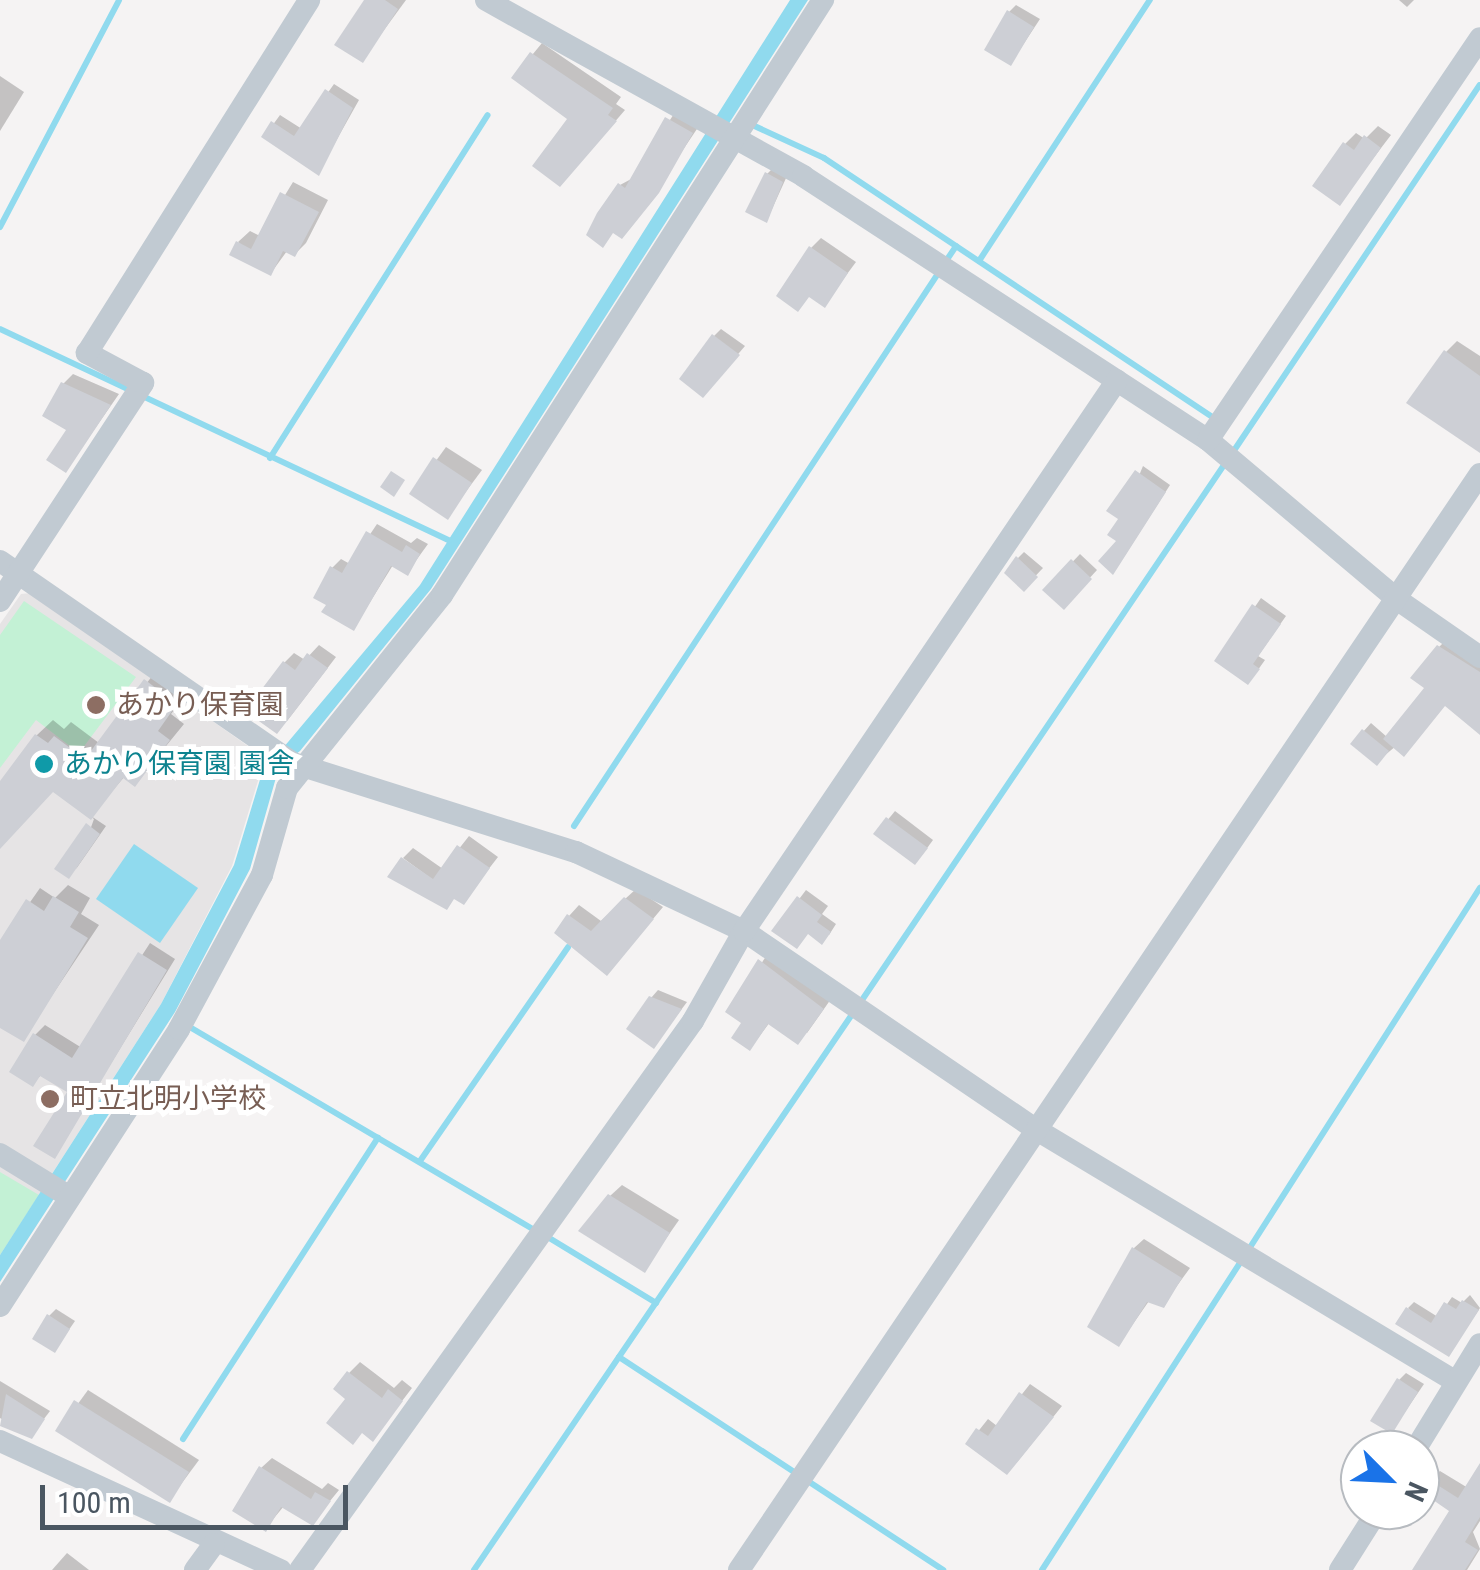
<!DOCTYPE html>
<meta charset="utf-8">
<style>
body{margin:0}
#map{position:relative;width:1480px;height:1570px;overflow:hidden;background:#f5f3f3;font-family:"Roboto Condensed","Noto Sans JP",sans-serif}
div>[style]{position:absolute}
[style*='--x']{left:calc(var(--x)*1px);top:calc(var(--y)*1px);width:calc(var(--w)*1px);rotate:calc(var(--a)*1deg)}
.education>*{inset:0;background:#e6e4e5}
.green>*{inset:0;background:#c3f1d5}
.water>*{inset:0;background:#90daee}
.shadow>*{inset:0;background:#0003}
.stream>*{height:6px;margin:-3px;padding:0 3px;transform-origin:3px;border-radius:3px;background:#90daee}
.building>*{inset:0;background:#cdcfd5}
.minor>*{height:22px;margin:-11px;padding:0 11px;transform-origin:11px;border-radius:11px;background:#c1cad2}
.dots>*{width:28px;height:28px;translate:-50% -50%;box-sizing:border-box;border:5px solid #fff;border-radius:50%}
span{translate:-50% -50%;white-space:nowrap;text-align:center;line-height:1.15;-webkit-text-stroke:10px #fff;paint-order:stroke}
.education-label{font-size:28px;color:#785e54}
.left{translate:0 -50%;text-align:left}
.culture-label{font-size:28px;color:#0d838f}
.north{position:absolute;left:1340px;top:1430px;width:100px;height:100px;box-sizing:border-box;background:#fff;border:2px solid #b7bbc0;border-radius:50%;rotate:114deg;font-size:28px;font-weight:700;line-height:40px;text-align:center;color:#4a5661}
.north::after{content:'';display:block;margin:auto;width:35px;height:45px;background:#1a73e8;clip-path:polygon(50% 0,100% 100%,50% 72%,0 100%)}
.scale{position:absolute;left:40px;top:1485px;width:308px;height:45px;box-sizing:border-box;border:5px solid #4a5661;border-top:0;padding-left:12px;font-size:30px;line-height:35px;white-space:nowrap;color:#4a5661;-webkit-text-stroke:8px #fff;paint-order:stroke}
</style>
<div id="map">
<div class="education">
<div style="clip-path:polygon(31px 593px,265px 758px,232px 866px,161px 1004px,0 1255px,0 624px,21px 594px)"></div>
</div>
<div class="green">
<div style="clip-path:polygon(24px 601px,136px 677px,79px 753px,36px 720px,0 768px,0 635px)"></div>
<div style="clip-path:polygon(0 1172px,39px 1195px,0 1255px)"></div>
</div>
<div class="water">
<div style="clip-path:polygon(790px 0,808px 0,431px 589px,300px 751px,279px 767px,250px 869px,175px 1012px,0 1282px,0 1255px,161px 1004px,234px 865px,262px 773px,420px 585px)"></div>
<div style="clip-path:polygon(134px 844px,198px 888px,160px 943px,96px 899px)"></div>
</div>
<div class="shadow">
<div style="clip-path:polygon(367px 0,406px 0,362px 60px)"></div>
<div style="clip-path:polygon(1399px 0,1414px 0,1407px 7px)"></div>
<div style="clip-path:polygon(1016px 5px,1040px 19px,1011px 63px,1009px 12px)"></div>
<div style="clip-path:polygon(542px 43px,621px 97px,616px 104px,625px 110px,570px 174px,570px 119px,514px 77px)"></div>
<div style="clip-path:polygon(0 76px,24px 92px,0 131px)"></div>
<div style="clip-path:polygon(334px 84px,359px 100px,318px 173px,264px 137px,280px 115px,302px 129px)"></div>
<div style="clip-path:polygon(677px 109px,701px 123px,631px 227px,615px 231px,620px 185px,633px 178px)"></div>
<div style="clip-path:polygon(1378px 126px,1391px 135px,1339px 203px,1345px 144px,1356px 133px,1365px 139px)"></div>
<div style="clip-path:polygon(773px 168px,787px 176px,767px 220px,767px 174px)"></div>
<div style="clip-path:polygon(293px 182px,328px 200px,306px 243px,295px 254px,287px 251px,271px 273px,238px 242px,250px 231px,260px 236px)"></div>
<div style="clip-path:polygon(821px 238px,856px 262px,824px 305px,811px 248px)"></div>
<div style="clip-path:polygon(721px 329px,745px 346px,710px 387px,714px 336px)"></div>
<div style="clip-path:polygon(1457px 341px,1480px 356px,1480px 447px,1446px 352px)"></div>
<div style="clip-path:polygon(73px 374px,119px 394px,66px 470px,69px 429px,63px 384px)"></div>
<div style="clip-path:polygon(446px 447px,482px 470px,447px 517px,412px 494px)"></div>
<div style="clip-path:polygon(1143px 466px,1170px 485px,1118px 566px,1121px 519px)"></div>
<div style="clip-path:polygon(377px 524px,411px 543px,417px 538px,428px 544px,407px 573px,393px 565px,354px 628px,329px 604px,332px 568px,341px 559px,350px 564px)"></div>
<div style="clip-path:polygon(1024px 552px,1043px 568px,1024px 588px,1017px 559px)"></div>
<div style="clip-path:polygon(1080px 554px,1097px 570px,1064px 606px,1046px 590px)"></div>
<div style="clip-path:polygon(1261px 598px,1286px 616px,1258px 656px,1265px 660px,1255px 674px,1218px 660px)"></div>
<div style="clip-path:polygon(1449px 637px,1480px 659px,1480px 729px,1446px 704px,1384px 756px,1353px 743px,1371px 723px,1387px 737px,1427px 688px,1439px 647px)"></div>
<div style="clip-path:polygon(319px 645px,336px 657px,287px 721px,270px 705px,284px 663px,294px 653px,305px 660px)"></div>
<div style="clip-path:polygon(161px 665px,191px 688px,171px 714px,184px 724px,135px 784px,125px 776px,91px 816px,106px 826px,76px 869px,94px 819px,54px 789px,0 844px,0 785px,37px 735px,53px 720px,64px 729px,71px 722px,99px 743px)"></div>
<div style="clip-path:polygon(895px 811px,933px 840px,922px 855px,877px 833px)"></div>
<div style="clip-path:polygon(469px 836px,498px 857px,463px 902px,403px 858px,413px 848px,443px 869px)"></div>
<div style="clip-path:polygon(68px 885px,90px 898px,81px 914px,99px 925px,23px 1039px,0 1025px,0 945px,40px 888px,55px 898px)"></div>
<div style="clip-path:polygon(636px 889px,663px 907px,617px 962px,569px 916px,579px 905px,601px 921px)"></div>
<div style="clip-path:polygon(806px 890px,828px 906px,822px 914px,836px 924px,829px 935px,775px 931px)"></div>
<div style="clip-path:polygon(150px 943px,175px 959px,54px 1156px,70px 1092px,42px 1074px,32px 1084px,35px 1035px,45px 1025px,82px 1048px)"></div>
<div style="clip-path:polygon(769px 952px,831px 999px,807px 1033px,770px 1022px,758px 1038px,729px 1011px)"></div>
<div style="clip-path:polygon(658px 990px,687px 1002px,654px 1046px,651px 998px)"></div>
<div style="clip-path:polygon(622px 1185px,679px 1220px,644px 1270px,610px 1196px)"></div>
<div style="clip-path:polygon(1144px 1239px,1190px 1268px,1163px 1305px,1149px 1301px,1119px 1344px,1134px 1248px)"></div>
<div style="clip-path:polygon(1470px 1295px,1480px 1308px,1449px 1354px,1408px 1308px,1414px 1302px,1438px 1317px,1452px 1297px,1462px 1303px)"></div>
<div style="clip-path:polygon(56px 1309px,75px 1321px,55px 1350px,49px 1316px)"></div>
<div style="clip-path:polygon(360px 1362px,394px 1388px,402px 1380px,412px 1388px,373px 1439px,349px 1398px,349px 1373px)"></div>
<div style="clip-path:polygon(1406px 1373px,1424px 1384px,1392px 1431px,1399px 1380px)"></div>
<div style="clip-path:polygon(0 1381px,50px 1411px,31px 1436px,0 1418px)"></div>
<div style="clip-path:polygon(1030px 1384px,1062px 1406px,1017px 1462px,968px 1444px,988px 1419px,997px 1426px)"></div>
<div style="clip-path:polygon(88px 1390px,199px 1460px,170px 1499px,58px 1431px)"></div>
<div style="clip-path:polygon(272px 1458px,322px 1489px,328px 1483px,339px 1490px,312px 1523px,284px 1506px,265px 1529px,261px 1468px)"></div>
<div style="clip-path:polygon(1480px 1468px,1480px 1521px,1473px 1532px,1480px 1549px,1467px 1570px,1415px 1570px,1452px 1510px,1430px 1480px,1440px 1471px,1468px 1488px)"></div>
<div style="clip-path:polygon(67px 1553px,89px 1570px,52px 1570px)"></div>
</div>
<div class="stream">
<div style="--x:748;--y:123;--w:84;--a:24.7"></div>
<div style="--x:824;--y:158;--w:469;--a:33.7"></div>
<div style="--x:0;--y:227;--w:256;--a:-62.3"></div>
<div style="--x:946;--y:261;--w:18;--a:-56"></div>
<div style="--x:979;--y:261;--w:312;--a:-56.8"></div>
<div style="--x:0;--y:329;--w:496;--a:25.2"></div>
<div style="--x:1233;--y:452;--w:442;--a:-56.1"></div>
<div style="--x:270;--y:458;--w:406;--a:-57.6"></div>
<div style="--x:574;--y:826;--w:663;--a:-56.62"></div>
<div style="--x:860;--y:1003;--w:653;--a:-55.92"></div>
<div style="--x:188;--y:1026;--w:403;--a:30.5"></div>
<div style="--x:420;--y:1161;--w:260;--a:-55.3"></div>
<div style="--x:546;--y:1236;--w:129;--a:31.3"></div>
<div style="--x:1249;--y:1249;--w:429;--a:-57.4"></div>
<div style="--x:619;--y:1357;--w:388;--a:33.3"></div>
<div style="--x:183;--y:1439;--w:359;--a:-57.1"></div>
<div style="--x:474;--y:1570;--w:674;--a:-55.77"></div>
<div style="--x:1042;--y:1570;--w:369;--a:-57.2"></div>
</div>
<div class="building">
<div style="clip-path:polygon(364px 0,385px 0,398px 9px,363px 63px,334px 45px)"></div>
<div style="clip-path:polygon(1007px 10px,1034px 27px,1011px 66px,984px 50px)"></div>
<div style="clip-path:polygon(530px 52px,613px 108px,608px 115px,617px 121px,560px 187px,532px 166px,567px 119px,511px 78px)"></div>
<div style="clip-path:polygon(325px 89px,353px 108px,319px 176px,261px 137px,271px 121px,294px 136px)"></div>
<div style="clip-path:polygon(665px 117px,693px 133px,659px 193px,622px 239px,613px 233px,603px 248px,586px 235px,597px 213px,618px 183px,625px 188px)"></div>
<div style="clip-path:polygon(1364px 135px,1381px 148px,1340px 206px,1312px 186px,1343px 142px,1354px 150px)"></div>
<div style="clip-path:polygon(765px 172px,783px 182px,767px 223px,745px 212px)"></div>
<div style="clip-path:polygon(280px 192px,319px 212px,295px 257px,283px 251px,271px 276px,229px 255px,236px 241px,251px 249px)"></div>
<div style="clip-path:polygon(809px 246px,848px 273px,825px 308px,809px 297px,798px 312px,776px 296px)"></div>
<div style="clip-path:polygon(712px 334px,740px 355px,703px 398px,679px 379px)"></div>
<div style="clip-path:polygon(1444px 350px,1480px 376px,1480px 453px,1406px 403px)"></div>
<div style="clip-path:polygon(61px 382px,111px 405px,66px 473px,46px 460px,66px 430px,42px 416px)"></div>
<div style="clip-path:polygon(433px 457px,472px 483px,448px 520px,409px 494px)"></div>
<div style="clip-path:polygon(1135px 470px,1166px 492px,1113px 575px,1098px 561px,1116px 541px,1107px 535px,1118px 519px,1106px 511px)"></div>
<div style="clip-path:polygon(391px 471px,405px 480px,394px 497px,380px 487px)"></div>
<div style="clip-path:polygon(366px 531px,402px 552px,406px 545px,420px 554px,408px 576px,391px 566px,354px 631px,321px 612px,326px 605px,313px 598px,330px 566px,342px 573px)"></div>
<div style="clip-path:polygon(1016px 556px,1038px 577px,1024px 592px,1004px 573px)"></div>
<div style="clip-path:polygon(1071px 559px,1092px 579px,1064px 610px,1042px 590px)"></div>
<div style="clip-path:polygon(1252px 604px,1281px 624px,1253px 664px,1260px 669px,1248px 685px,1214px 661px)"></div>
<div style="clip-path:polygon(1437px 645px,1480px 672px,1480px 735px,1445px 706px,1404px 757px,1383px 739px,1424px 688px,1410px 678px)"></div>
<div style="clip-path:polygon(307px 653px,328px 668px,277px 734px,256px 719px,266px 706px,255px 698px,283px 661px,295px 670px)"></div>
<div style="clip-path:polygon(144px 679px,177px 704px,158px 731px,170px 740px,135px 787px,123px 778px,91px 820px,53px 792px,0 849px,0 781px,35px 734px,48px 743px,54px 736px,85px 759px)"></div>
<div style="clip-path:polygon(1362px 729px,1389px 751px,1377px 766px,1350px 744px)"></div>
<div style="clip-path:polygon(886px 817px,928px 848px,915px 865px,873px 834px)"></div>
<div style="clip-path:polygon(86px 823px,100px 834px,69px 879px,54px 869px)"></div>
<div style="clip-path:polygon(457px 845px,490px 868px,464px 905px,454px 899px,447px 910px,387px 877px,401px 857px,433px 879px)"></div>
<div style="clip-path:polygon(53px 896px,79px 912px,70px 927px,88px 938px,24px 1042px,0 1028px,0 940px,26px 899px,44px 911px)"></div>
<div style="clip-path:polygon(797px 896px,822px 915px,817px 922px,831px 932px,822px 945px,808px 934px,797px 949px,771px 931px)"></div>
<div style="clip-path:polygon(624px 897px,654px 919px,607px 976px,554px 933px,567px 914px,591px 931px)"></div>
<div style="clip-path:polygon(138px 952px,167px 970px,55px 1159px,33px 1146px,67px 1092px,40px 1076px,33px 1087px,9px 1072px,33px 1033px,72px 1058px)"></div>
<div style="clip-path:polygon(758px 959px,824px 1009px,798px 1045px,768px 1024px,750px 1051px,731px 1038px,741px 1023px,725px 1012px)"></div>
<div style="clip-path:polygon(649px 996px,682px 1009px,654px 1049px,626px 1029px)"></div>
<div style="clip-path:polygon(608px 1194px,670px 1233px,645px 1273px,578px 1231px)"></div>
<div style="clip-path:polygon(1132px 1247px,1182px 1278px,1164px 1308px,1147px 1302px,1119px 1347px,1087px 1327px)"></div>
<div style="clip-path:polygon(1462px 1300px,1479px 1310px,1449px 1357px,1395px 1324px,1406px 1307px,1431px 1323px,1444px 1302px,1456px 1309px)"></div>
<div style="clip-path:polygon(47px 1314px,70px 1329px,55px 1353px,32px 1339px)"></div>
<div style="clip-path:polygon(347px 1371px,382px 1398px,388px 1389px,403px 1401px,373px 1442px,362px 1433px,353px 1445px,326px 1423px,345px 1399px,333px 1389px)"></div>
<div style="clip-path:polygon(1397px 1378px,1418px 1392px,1392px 1434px,1370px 1421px)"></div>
<div style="clip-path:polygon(1019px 1392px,1054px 1417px,1007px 1475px,965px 1444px,976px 1428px,988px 1436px)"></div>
<div style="clip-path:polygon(6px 1394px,45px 1419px,32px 1439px,0 1426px)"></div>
<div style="clip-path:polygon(74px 1400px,189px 1472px,170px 1503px,55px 1431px)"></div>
<div style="clip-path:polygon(1480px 1463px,1480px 1517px,1465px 1542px,1478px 1550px,1465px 1570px,1412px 1570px,1449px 1511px,1420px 1491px,1428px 1479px,1458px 1498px)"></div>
<div style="clip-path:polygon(259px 1466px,311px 1499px,315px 1492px,331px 1501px,313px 1526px,281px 1507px,266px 1532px,232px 1511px)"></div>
</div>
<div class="minor">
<div style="--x:486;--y:0;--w:363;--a:29"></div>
<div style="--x:803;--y:176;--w:483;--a:33.1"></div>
<div style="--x:1208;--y:440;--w:248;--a:40.1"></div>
<div style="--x:1398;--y:600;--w:100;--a:34.8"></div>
<div style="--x:1208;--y:440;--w:485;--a:-55.9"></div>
<div style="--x:0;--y:561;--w:356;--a:34.6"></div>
<div style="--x:293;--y:763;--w:297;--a:17.5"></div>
<div style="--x:576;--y:852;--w:186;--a:25.2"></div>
<div style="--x:744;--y:931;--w:354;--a:34.2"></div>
<div style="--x:1037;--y:1130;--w:489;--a:31"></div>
<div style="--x:0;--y:601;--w:261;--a:-56.7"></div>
<div style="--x:143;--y:383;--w:64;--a:-151.8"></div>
<div style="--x:87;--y:353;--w:417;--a:-57.8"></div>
<div style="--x:0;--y:1154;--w:82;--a:31.6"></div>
<div style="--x:0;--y:1306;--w:330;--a:-57.1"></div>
<div style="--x:179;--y:1029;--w:175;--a:-61.7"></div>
<div style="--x:262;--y:875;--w:91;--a:-74"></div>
<div style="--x:287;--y:788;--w:248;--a:-51.2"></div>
<div style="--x:442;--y:595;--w:707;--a:-57.37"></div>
<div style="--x:0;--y:1441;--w:309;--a:24.7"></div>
<div style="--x:1415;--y:1450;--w:124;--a:-58.5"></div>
<div style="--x:195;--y:1570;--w:32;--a:-54"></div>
<div style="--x:300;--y:1570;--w:675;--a:-54.4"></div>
<div style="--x:693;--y:1021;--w:103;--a:-60.5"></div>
<div style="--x:744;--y:931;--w:665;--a:-55.9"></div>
<div style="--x:739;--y:1570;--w:1323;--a:-55.94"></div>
<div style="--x:1340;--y:1570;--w:71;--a:-57.7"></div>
</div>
<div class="dots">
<div style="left:96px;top:705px;background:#8d6e63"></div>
<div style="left:44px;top:764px;background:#0f9aa8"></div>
<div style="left:50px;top:1099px;background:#8d6e63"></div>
</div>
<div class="education-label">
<span class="left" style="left:116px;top:705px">あかり保育園</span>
<span class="left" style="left:70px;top:1099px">町立北明小学校</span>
</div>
<div class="culture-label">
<span class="left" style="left:64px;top:764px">あかり保育園 園舎</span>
</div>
<div class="north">N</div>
<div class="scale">100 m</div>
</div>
